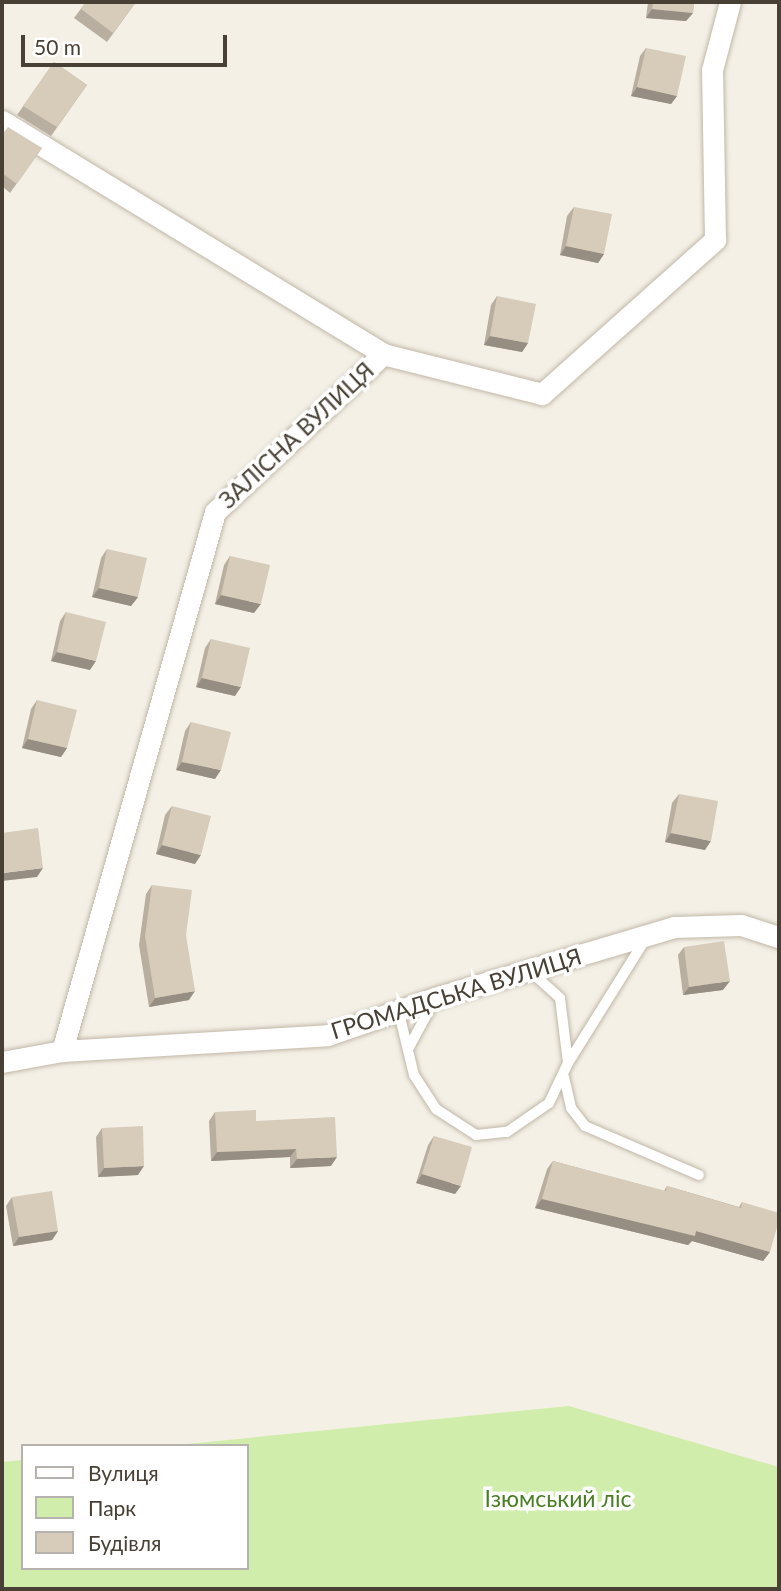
<!DOCTYPE html>
<meta charset="utf-8">
<style>
body{margin:0}
#map{position:relative;width:781px;height:1591px;overflow:hidden;background:#f4f0e6;font-family:Lato,sans-serif}
div>[style]{position:absolute}
[style*='--x']{left:calc(var(--x)*1px);top:calc(var(--y)*1px);width:calc(var(--w)*1px);rotate:calc(var(--a)*1deg)}
.green>*{inset:0;background:#d1edab}
.roads{filter:drop-shadow(0 0 2px #c1b7a7) drop-shadow(0 0 2px #c1b7a7)}
.lane>*{height:10px;margin:-5px;padding:0 5px;transform-origin:5px;border-radius:5px;background:#fff}
.street>*{height:21px;margin:-10.5px;padding:0 10.5px;transform-origin:10.5px;border-radius:10.5px;background:#fff}
.wall>*{inset:0;background:#b9afa0}
.shaded-wall>*{inset:0;background:#968e82}
.building>*{inset:0;background:#d7cbba}
span{translate:-50% -50%;white-space:nowrap;text-align:center;line-height:1.15;-webkit-text-stroke:7px #fff;paint-order:stroke}
.street-label{font-size:23px;color:#484034}
.park-label{font-size:23px;color:#487f22}
.frame{position:absolute;inset:0;border:4px solid #484034;pointer-events:none}
.legend{position:absolute;left:21px;top:1444px;width:228px;height:126px;box-sizing:border-box;background:#fff;border:2px solid #b6b3ae;margin:0;padding:9px 12px;list-style:none;font-size:21px;color:#484034}
.legend li{display:flex;align-items:center;gap:14px;height:35px}
.legend b{width:35px;border:2px solid #b6b3ae}
.scale{position:absolute;left:21px;top:35px;width:206px;height:32px;box-sizing:border-box;border:4px solid #484034;border-top:0;padding-left:9px;font-size:21px;line-height:24px;white-space:nowrap;color:#484034;-webkit-text-stroke:5px #fff;paint-order:stroke}
</style>
<div id="map">
<div class="green">
<div style="clip-path:polygon(569px 1406px,779px 1467px,779px 1589px,2px 1589px,2px 1462px,23px 1460px,23px 1568px,247px 1568px,247px 1446px,167px 1446px)"></div>
</div>
<div class="roads">
<div class="lane">
<div style="--x:398;--y:1009;--w:68;--a:76.4"></div>
<div style="--x:414;--y:1075;--w:40;--a:57.1"></div>
<div style="--x:436;--y:1109;--w:48;--a:33"></div>
<div style="--x:476;--y:1135;--w:31;--a:-6"></div>
<div style="--x:507;--y:1132;--w:51;--a:-34.6"></div>
<div style="--x:549;--y:1103;--w:44;--a:-64.6"></div>
<div style="--x:568;--y:1063;--w:65;--a:-97"></div>
<div style="--x:560;--y:998;--w:39;--a:-138"></div>
<div style="--x:408;--y:1049;--w:52;--a:-61.5"></div>
<div style="--x:568;--y:1063;--w:147;--a:-58"></div>
<div style="--x:564;--y:1077;--w:32;--a:77"></div>
<div style="--x:571;--y:1108;--w:23;--a:52"></div>
<div style="--x:585;--y:1126;--w:124;--a:23.3"></div>
</div>
<div class="street">
<div style="--x:2;--y:121;--w:447;--a:31.4"></div>
<div style="--x:383;--y:354;--w:164;--a:14.1"></div>
<div style="--x:542;--y:394;--w:232;--a:-41.7"></div>
<div style="--x:715;--y:240;--w:170;--a:-91"></div>
<div style="--x:712;--y:70;--w:70;--a:-75.2"></div>
<div style="--x:62;--y:1051;--w:560;--a:-74.15"></div>
<div style="--x:215;--y:512;--w:231;--a:-43.2"></div>
<div style="--x:2;--y:1062;--w:61;--a:-10.4"></div>
<div style="--x:62;--y:1051;--w:266;--a:-3.4"></div>
<div style="--x:328;--y:1035;--w:116;--a:-19.1"></div>
<div style="--x:438;--y:997;--w:246;--a:-16.5"></div>
<div style="--x:674;--y:927;--w:67;--a:-1.7"></div>
<div style="--x:741;--y:925;--w:40;--a:18"></div>
</div>
</div>
<div class="wall">
<div style="clip-path:polygon(86px 2px,136px 2px,107px 42px,74px 18px)"></div>
<div style="clip-path:polygon(648px 2px,694px 2px,693px 13px,686px 21px,646px 18px)"></div>
<div style="clip-path:polygon(646px 48px,677px 96px,671px 104px,631px 96px,640px 56px)"></div>
<div style="clip-path:polygon(54px 62px,87px 85px,51px 136px,17px 115px)"></div>
<div style="clip-path:polygon(2px 135px,42px 148px,10px 193px,2px 186px)"></div>
<div style="clip-path:polygon(574px 207px,604px 254px,598px 263px,560px 255px,567px 216px)"></div>
<div style="clip-path:polygon(497px 296px,528px 343px,522px 352px,484px 345px,491px 305px)"></div>
<div style="clip-path:polygon(107px 549px,138px 597px,131px 606px,92px 597px,101px 558px)"></div>
<div style="clip-path:polygon(230px 556px,254px 613px,215px 604px,224px 565px)"></div>
<div style="clip-path:polygon(66px 612px,90px 670px,51px 661px,60px 621px)"></div>
<div style="clip-path:polygon(211px 639px,235px 696px,196px 687px,205px 648px)"></div>
<div style="clip-path:polygon(37px 700px,67px 748px,61px 757px,22px 748px,31px 709px)"></div>
<div style="clip-path:polygon(191px 722px,215px 779px,176px 770px,185px 731px)"></div>
<div style="clip-path:polygon(679px 794px,705px 850px,665px 842px,672px 803px)"></div>
<div style="clip-path:polygon(172px 806px,195px 864px,156px 854px,165px 815px)"></div>
<div style="clip-path:polygon(152px 885px,189px 1000px,149px 1007px,139px 945px,146px 894px)"></div>
<div style="clip-path:polygon(684px 947px,723px 990px,683px 995px,678px 955px)"></div>
<div style="clip-path:polygon(215px 1112px,256px 1121px,331px 1166px,290px 1168px,290px 1157px,211px 1161px,209px 1121px)"></div>
<div style="clip-path:polygon(102px 1128px,138px 1175px,98px 1177px,96px 1137px)"></div>
<div style="clip-path:polygon(434px 1136px,455px 1194px,416px 1183px,428px 1145px)"></div>
<div style="clip-path:polygon(553px 1161px,664px 1191px,667px 1186px,739px 1207px,742px 1202px,770px 1252px,763px 1261px,692px 1241px,688px 1245px,535px 1208px,547px 1169px)"></div>
<div style="clip-path:polygon(12px 1197px,58px 1231px,52px 1240px,13px 1246px,6px 1206px)"></div>
</div>
<div class="shaded-wall">
<div style="clip-path:polygon(652px 9px,693px 13px,686px 21px,646px 18px)"></div>
<div style="clip-path:polygon(637px 87px,677px 96px,671px 104px,631px 96px)"></div>
<div style="clip-path:polygon(566px 246px,604px 254px,598px 263px,560px 255px)"></div>
<div style="clip-path:polygon(490px 336px,528px 343px,522px 352px,484px 345px)"></div>
<div style="clip-path:polygon(99px 588px,138px 597px,131px 606px,92px 597px)"></div>
<div style="clip-path:polygon(221px 595px,261px 604px,254px 613px,215px 604px)"></div>
<div style="clip-path:polygon(57px 652px,96px 661px,90px 670px,51px 661px)"></div>
<div style="clip-path:polygon(202px 678px,241px 687px,235px 696px,196px 687px)"></div>
<div style="clip-path:polygon(28px 739px,67px 748px,61px 757px,22px 748px)"></div>
<div style="clip-path:polygon(182px 762px,221px 770px,215px 779px,176px 770px)"></div>
<div style="clip-path:polygon(671px 833px,711px 841px,705px 850px,665px 842px)"></div>
<div style="clip-path:polygon(162px 845px,201px 855px,195px 864px,156px 854px)"></div>
<div style="clip-path:polygon(43px 868px,37px 877px,2px 881px,2px 875px,3px 873px)"></div>
<div style="clip-path:polygon(730px 981px,723px 990px,683px 995px,689px 987px)"></div>
<div style="clip-path:polygon(195px 991px,189px 1000px,149px 1007px,155px 998px)"></div>
<div style="clip-path:polygon(296px 1149px,290px 1157px,211px 1161px,217px 1152px)"></div>
<div style="clip-path:polygon(337px 1157px,331px 1166px,290px 1168px,297px 1159px)"></div>
<div style="clip-path:polygon(144px 1166px,138px 1175px,98px 1177px,104px 1168px)"></div>
<div style="clip-path:polygon(422px 1174px,461px 1186px,455px 1194px,416px 1183px)"></div>
<div style="clip-path:polygon(542px 1199px,696px 1231px,770px 1252px,763px 1261px,692px 1241px,688px 1245px,535px 1208px)"></div>
<div style="clip-path:polygon(58px 1231px,52px 1240px,13px 1246px,19px 1237px)"></div>
</div>
<div class="building">
<div style="clip-path:polygon(86px 2px,136px 2px,113px 33px,81px 9px)"></div>
<div style="clip-path:polygon(653px 2px,694px 2px,693px 13px,652px 9px)"></div>
<div style="clip-path:polygon(646px 48px,686px 56px,677px 96px,637px 87px)"></div>
<div style="clip-path:polygon(54px 62px,87px 85px,57px 127px,23px 106px)"></div>
<div style="clip-path:polygon(8px 127px,42px 148px,17px 184px,2px 173px,2px 135px)"></div>
<div style="clip-path:polygon(574px 207px,612px 214px,604px 254px,566px 246px)"></div>
<div style="clip-path:polygon(497px 296px,536px 304px,528px 343px,490px 336px)"></div>
<div style="clip-path:polygon(107px 549px,147px 558px,138px 597px,99px 588px)"></div>
<div style="clip-path:polygon(230px 556px,270px 565px,261px 604px,221px 595px)"></div>
<div style="clip-path:polygon(66px 612px,106px 622px,96px 661px,57px 652px)"></div>
<div style="clip-path:polygon(211px 639px,250px 648px,241px 687px,202px 678px)"></div>
<div style="clip-path:polygon(37px 700px,77px 710px,67px 748px,28px 739px)"></div>
<div style="clip-path:polygon(191px 722px,231px 732px,221px 770px,182px 762px)"></div>
<div style="clip-path:polygon(679px 794px,718px 801px,711px 841px,671px 833px)"></div>
<div style="clip-path:polygon(172px 806px,211px 816px,201px 855px,162px 845px)"></div>
<div style="clip-path:polygon(38px 828px,43px 868px,3px 873px,2px 864px,2px 833px)"></div>
<div style="clip-path:polygon(152px 885px,192px 890px,186px 935px,195px 991px,155px 998px,145px 936px)"></div>
<div style="clip-path:polygon(724px 941px,730px 981px,689px 987px,684px 947px)"></div>
<div style="clip-path:polygon(256px 1110px,256px 1121px,335px 1117px,337px 1157px,297px 1159px,296px 1149px,217px 1152px,215px 1112px)"></div>
<div style="clip-path:polygon(143px 1126px,144px 1166px,104px 1168px,102px 1128px)"></div>
<div style="clip-path:polygon(434px 1136px,472px 1147px,461px 1186px,422px 1174px)"></div>
<div style="clip-path:polygon(553px 1161px,666px 1191px,667px 1186px,741px 1208px,742px 1202px,779px 1213px,779px 1220px,770px 1252px,696px 1231px,695px 1236px,542px 1199px)"></div>
<div style="clip-path:polygon(52px 1191px,58px 1231px,19px 1237px,12px 1197px)"></div>
</div>
<div class="street-label">
<span style="left:296px;top:435px;rotate:-43deg">ЗАЛІСНА ВУЛИЦЯ</span>
<span style="left:456px;top:993px;rotate:-17deg">ГРОМАДСЬКА ВУЛИЦЯ</span>
</div>
<div class="park-label">
<span style="left:558px;top:1498px">Ізюмський ліс</span>
</div>
<div class="frame"></div>
<ul class="legend">
<li><b style="height:9px;background:#fff"></b>Вулиця</li>
<li><b style="height:19px;background:#d1edab"></b>Парк</li>
<li><b style="height:19px;background:#d7cbba"></b>Будівля</li>
</ul>
<div class="scale">50 m</div>
</div>
